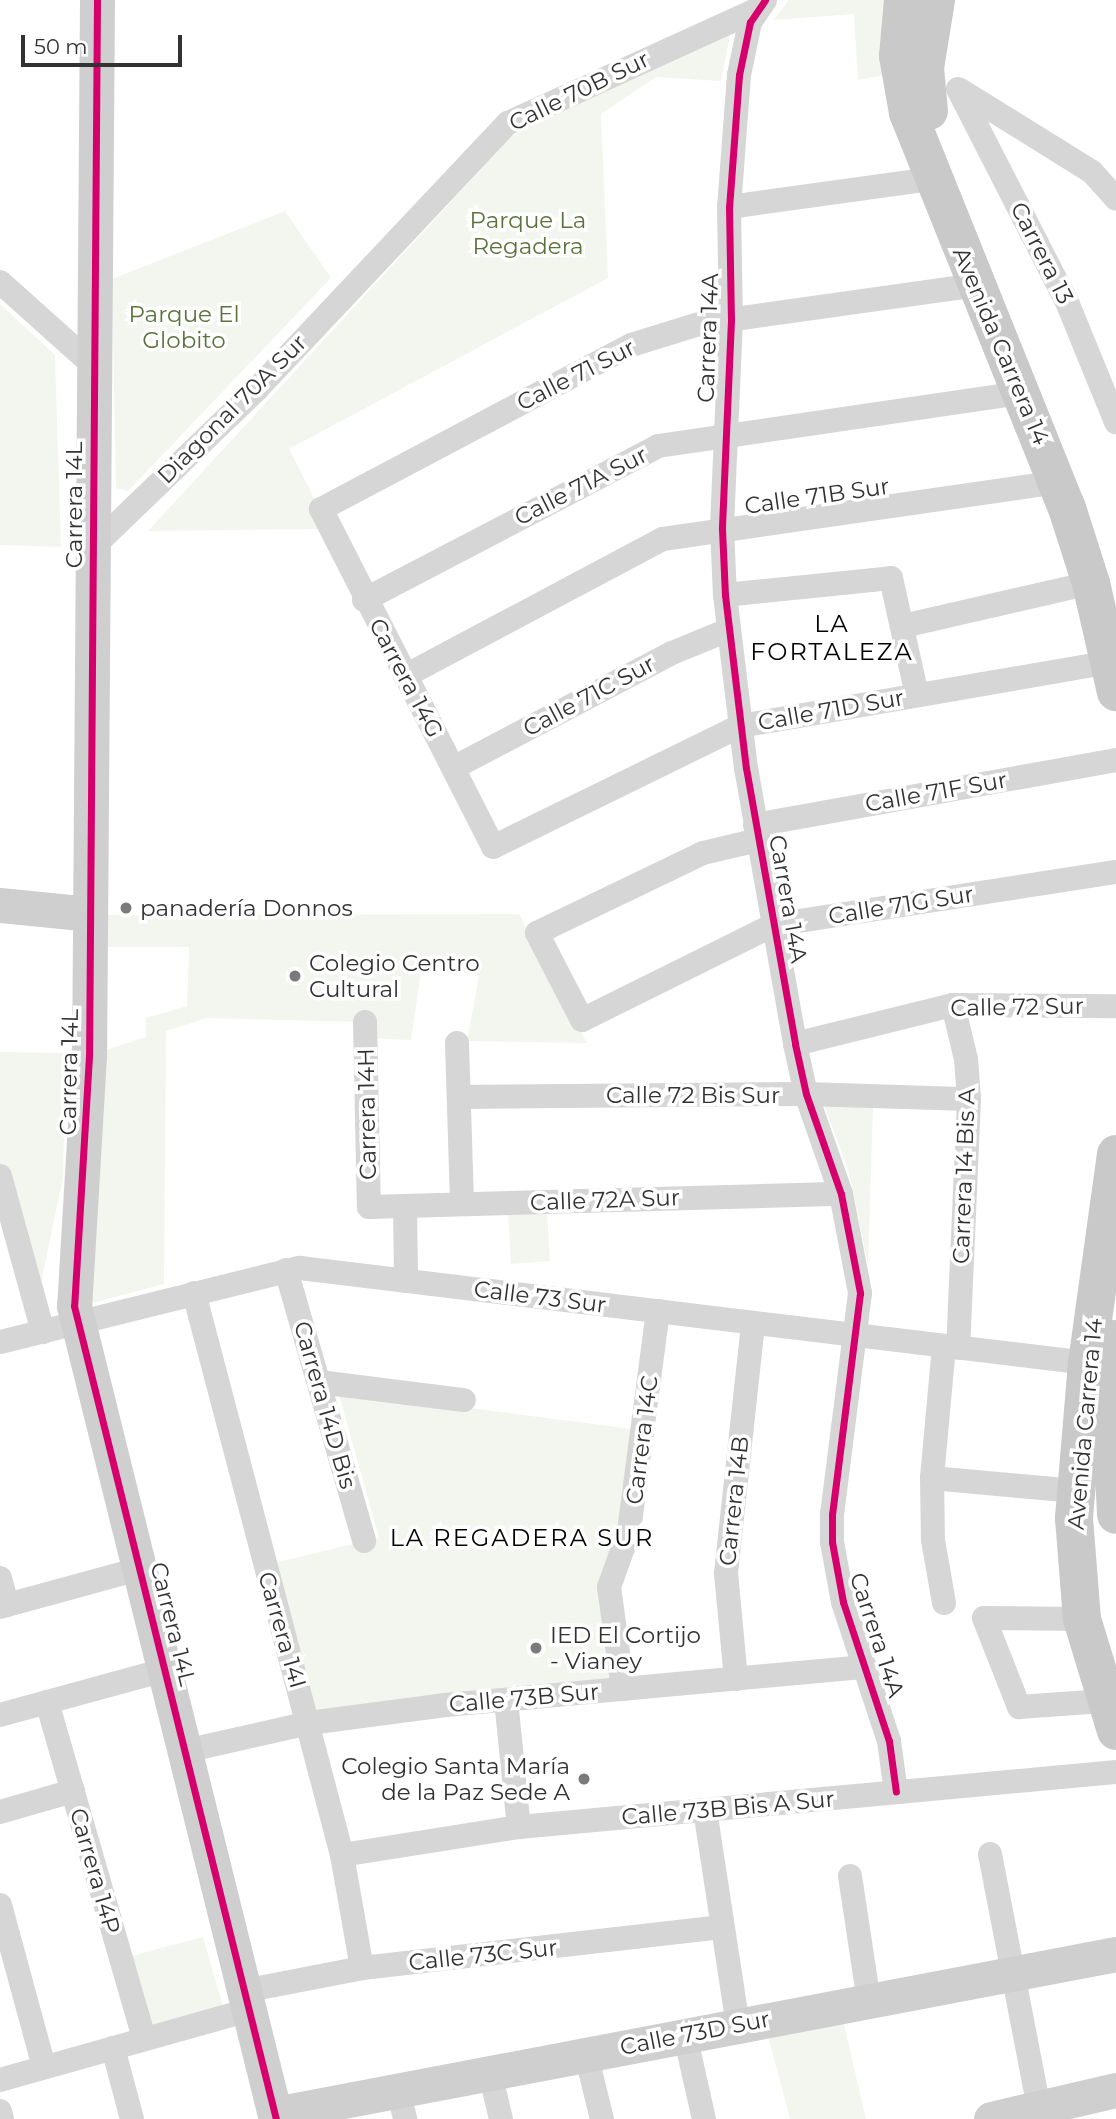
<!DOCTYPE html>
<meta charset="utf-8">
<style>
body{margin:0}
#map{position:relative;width:1116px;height:2119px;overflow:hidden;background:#fff;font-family:Montserrat,sans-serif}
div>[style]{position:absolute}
.green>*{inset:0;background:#f3f6ee}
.street>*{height:24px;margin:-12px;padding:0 12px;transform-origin:12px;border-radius:12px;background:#d6d6d6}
.secondary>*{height:35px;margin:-17.5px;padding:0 17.5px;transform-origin:17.5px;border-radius:17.5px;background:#cfcfcf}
.primary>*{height:38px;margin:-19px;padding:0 19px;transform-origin:19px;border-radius:19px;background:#c9c9c9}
.cycleway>*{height:7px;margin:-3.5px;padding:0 3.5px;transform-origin:3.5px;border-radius:3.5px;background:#d6006c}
.dots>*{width:19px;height:19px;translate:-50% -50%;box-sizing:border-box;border:4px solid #fff;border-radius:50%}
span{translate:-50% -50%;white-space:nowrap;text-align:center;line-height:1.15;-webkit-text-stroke:7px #fff;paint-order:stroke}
.street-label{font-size:23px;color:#323232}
.park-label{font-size:23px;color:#5a733a}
.poi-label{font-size:23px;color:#323232}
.left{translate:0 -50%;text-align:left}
.right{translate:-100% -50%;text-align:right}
.neighbourhood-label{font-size:24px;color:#000;letter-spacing:2px}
.scale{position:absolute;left:21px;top:35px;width:161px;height:32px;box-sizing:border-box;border:4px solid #323232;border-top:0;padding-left:9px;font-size:21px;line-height:24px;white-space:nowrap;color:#323232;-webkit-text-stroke:5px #fff;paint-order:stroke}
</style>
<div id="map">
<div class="green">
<i style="clip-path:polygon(789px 0,886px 0,884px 75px,858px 80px,854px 14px,773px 20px)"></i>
<i style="clip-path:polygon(732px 25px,721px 81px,656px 77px,601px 114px,608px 278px,289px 449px,330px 529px,148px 531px,507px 141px,524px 127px)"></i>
<i style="clip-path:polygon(285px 211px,331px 278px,128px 491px,116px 488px,112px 279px)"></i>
<i style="clip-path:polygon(0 304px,55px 355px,61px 547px,0 545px)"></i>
<i style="clip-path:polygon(519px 914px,587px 1043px,467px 1041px,479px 976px,422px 964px,411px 1040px,365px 1038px,364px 1022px,207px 1018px,166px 1031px,164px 1284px,85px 1305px,103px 1051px,146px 1037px,146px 1018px,187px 1006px,189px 947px,106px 947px,107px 915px)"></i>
<i style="clip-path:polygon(0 1052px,66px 1053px,63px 1178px,36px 1306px,0 1176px)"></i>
<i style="clip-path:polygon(824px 1105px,873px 1108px,868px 1264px,849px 1172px)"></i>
<i style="clip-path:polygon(547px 1211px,550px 1261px,511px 1264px,508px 1213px)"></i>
<i style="clip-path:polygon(338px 1391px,632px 1429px,613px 1678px,310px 1713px,273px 1563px,379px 1538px)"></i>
<i style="clip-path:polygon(203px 1937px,225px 2014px,149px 2033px,128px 1957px)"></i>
<i style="clip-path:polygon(843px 2020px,866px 2119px,790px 2119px,768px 2036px)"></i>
</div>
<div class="street">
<i style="left:765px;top:0;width:27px;rotate:124deg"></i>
<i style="left:750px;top:22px;width:54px;rotate:101.7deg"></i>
<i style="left:739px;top:75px;width:132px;rotate:94.3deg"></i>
<i style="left:729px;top:207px;width:113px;rotate:89deg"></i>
<i style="left:731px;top:320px;width:209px;rotate:92.5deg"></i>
<i style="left:722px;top:529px;width:66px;rotate:87.4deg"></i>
<i style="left:725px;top:595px;width:174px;rotate:83.1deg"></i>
<i style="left:746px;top:768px;width:280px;rotate:79.9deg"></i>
<i style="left:795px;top:1044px;width:51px;rotate:77.6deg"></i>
<i style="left:806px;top:1094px;width:106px;rotate:70.7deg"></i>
<i style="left:841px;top:1194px;width:101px;rotate:79.1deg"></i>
<i style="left:860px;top:1293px;width:223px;rotate:97.2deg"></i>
<i style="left:832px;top:1514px;width:28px;rotate:90deg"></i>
<i style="left:832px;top:1542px;width:61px;rotate:79.6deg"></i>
<i style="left:843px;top:1602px;width:146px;rotate:71.7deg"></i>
<i style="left:889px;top:1741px;width:51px;rotate:82.2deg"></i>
<i style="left:958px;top:89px;width:239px;rotate:62.9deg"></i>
<i style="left:1067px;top:302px;width:130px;rotate:67.8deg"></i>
<i style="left:960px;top:90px;width:155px;rotate:31.8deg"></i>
<i style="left:1092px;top:172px;width:36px;rotate:48deg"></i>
<i style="left:729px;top:207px;width:205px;rotate:-7.9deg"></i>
<i style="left:0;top:282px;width:126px;rotate:41.8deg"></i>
<i style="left:977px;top:285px;width:281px;rotate:172deg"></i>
<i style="left:699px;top:324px;width:71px;rotate:162.8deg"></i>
<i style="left:631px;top:345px;width:351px;rotate:152.1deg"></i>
<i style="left:321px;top:509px;width:379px;rotate:63deg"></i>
<i style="left:493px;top:847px;width:275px;rotate:-26.1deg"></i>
<i style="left:740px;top:726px;width:376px;rotate:-9.8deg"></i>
<i style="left:93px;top:547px;width:228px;rotate:-43.9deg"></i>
<i style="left:257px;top:389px;width:366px;rotate:-46.7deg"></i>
<i style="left:508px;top:123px;width:273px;rotate:-24.5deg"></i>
<i style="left:725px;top:595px;width:167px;rotate:-5.8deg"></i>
<i style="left:891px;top:578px;width:120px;rotate:77.5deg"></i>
<i style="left:364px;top:600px;width:332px;rotate:-27.6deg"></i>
<i style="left:658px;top:446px;width:369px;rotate:-8.3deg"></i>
<i style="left:903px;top:626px;width:193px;rotate:-12.9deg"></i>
<i style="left:405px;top:676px;width:292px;rotate:-28deg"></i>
<i style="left:663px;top:539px;width:398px;rotate:-8.2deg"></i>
<i style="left:453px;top:768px;width:247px;rotate:-27.7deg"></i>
<i style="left:672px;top:653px;width:61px;rotate:-22.3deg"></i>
<i style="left:755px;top:825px;width:367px;rotate:-10.2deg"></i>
<i style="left:758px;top:840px;width:57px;rotate:166.7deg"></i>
<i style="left:703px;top:853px;width:184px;rotate:154.3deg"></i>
<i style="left:537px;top:933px;width:98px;rotate:62.7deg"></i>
<i style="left:582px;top:1020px;width:213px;rotate:-26.4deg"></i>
<i style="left:773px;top:925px;width:347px;rotate:-8.8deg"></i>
<i style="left:953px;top:1005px;width:56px;rotate:76.5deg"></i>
<i style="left:966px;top:1059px;width:40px;rotate:85.7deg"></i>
<i style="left:969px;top:1099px;width:249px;rotate:92.5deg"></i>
<i style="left:365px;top:1022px;width:185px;rotate:88.8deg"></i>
<i style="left:369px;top:1207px;width:472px;rotate:-1.6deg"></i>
<i style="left:457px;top:1043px;width:161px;rotate:88.2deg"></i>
<i style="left:795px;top:1044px;width:163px;rotate:-13.9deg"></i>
<i style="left:953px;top:1005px;width:163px;rotate:0.4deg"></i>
<i style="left:459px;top:1097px;width:347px;rotate:-0.5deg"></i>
<i style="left:806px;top:1094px;width:163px;rotate:1.8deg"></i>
<i style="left:0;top:1176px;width:162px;rotate:74.6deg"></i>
<i style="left:405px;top:1206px;width:75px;rotate:89.2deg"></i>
<i style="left:286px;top:1270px;width:282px;rotate:73.9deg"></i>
<i style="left:194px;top:1293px;width:581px;rotate:75.25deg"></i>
<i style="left:342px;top:1855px;width:115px;rotate:80deg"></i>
<i style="left:0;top:1342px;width:309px;rotate:-13.9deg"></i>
<i style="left:300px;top:1268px;width:793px;rotate:6.88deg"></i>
<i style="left:944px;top:1346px;width:133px;rotate:95.2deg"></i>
<i style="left:932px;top:1478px;width:62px;rotate:89.1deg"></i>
<i style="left:933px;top:1540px;width:64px;rotate:80.1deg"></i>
<i style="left:319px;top:1382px;width:146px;rotate:7.1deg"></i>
<i style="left:932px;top:1478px;width:144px;rotate:5.2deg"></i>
<i style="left:0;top:1578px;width:28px;rotate:75deg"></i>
<i style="left:0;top:1607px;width:144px;rotate:-15.3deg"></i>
<i style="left:1082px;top:1619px;width:98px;rotate:-179.4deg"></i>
<i style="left:984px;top:1618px;width:96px;rotate:68.5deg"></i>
<i style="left:1019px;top:1707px;width:85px;rotate:-4deg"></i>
<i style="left:736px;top:1679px;width:106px;rotate:-95.4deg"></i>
<i style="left:726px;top:1573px;width:251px;rotate:-83.8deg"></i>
<i style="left:623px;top:1689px;width:103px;rotate:-97.8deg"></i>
<i style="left:609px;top:1587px;width:59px;rotate:-70.3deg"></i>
<i style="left:629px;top:1531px;width:222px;rotate:-82.5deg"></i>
<i style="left:506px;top:1700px;width:128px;rotate:84.2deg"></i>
<i style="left:47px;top:1702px;width:351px;rotate:73.9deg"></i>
<i style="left:0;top:1715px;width:171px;rotate:-15.3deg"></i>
<i style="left:185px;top:1751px;width:127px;rotate:-12.7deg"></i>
<i style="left:309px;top:1723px;width:138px;rotate:-7.5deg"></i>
<i style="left:446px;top:1705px;width:421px;rotate:-5.2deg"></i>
<i style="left:705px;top:1810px;width:218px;rotate:81.3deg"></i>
<i style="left:0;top:1812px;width:76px;rotate:-16deg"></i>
<i style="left:990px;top:1854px;width:270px;rotate:79.1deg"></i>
<i style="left:342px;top:1855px;width:179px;rotate:-9deg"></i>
<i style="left:519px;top:1827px;width:600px;rotate:-5.26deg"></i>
<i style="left:850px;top:1876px;width:126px;rotate:81.4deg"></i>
<i style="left:0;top:1905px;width:168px;rotate:74.8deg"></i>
<i style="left:244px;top:1991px;width:120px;rotate:-11deg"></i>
<i style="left:362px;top:1968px;width:362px;rotate:-6.5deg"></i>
<i style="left:685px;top:2035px;width:86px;rotate:77.3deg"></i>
<i style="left:113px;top:2048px;width:73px;rotate:75deg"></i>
<i style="left:586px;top:2054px;width:67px;rotate:76.2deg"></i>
<i style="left:490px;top:2073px;width:47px;rotate:76.6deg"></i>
<i style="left:0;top:2080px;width:259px;rotate:-15.7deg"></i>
<i style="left:398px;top:2090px;width:30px;rotate:76deg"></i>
<i style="left:0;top:2111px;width:8px;rotate:76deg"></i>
</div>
<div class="secondary">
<i style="left:97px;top:0;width:1056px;rotate:90.43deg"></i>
<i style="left:89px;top:1056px;width:250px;rotate:93.4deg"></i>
<i style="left:74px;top:1306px;width:838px;rotate:76.05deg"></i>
<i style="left:0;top:905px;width:90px;rotate:5.7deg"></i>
<i style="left:275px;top:2114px;width:856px;rotate:-10.77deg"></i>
<i style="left:991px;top:2119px;width:128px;rotate:-13.1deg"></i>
</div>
<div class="primary">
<i style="left:903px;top:0;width:56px;rotate:95.1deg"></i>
<i style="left:898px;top:56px;width:58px;rotate:80deg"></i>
<i style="left:908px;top:113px;width:426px;rotate:68.1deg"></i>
<i style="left:1067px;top:508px;width:79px;rotate:72.3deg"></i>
<i style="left:1091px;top:583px;width:112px;rotate:77.1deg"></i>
<i style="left:929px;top:111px;width:43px;rotate:-95.3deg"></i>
<i style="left:925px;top:68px;width:69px;rotate:-80.8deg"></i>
<i style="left:1116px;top:1154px;width:211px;rotate:97.9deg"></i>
<i style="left:1087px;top:1363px;width:156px;rotate:94.8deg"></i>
<i style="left:1074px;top:1518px;width:101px;rotate:85.5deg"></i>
<i style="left:1082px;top:1619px;width:117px;rotate:73.1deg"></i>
<i style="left:1115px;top:1339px;width:79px;rotate:92.9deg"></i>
<i style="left:1111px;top:1418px;width:97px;rotate:87deg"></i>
</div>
<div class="cycleway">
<i style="left:97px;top:0;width:1056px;rotate:90.43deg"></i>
<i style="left:89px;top:1056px;width:250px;rotate:93.4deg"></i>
<i style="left:74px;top:1306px;width:838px;rotate:76.05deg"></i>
<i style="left:765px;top:0;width:27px;rotate:124deg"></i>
<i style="left:750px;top:22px;width:54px;rotate:101.7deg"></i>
<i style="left:739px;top:75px;width:132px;rotate:94.3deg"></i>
<i style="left:729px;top:207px;width:113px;rotate:89deg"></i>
<i style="left:731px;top:320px;width:209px;rotate:92.5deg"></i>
<i style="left:722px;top:529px;width:66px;rotate:87.4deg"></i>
<i style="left:725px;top:595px;width:174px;rotate:83.1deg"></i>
<i style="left:746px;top:768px;width:280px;rotate:79.9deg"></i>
<i style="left:795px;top:1044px;width:51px;rotate:77.6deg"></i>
<i style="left:806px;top:1094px;width:106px;rotate:70.7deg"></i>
<i style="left:841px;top:1194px;width:101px;rotate:79.1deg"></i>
<i style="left:860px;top:1293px;width:223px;rotate:97.2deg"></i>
<i style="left:832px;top:1514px;width:28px;rotate:90deg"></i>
<i style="left:832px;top:1542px;width:61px;rotate:79.6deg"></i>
<i style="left:843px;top:1602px;width:146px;rotate:71.7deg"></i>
<i style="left:889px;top:1741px;width:51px;rotate:82.2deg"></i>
</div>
<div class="dots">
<i style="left:126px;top:908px;background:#7a7a7a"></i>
<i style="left:295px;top:976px;background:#7a7a7a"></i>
<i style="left:536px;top:1648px;background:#7a7a7a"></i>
<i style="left:584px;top:1779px;background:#7a7a7a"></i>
</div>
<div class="street-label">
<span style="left:579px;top:91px;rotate:-26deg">Calle 70B Sur</span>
<span style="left:1042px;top:253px;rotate:63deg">Carrera 13</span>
<span style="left:708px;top:338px;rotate:-88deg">Carrera 14A</span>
<span style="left:1001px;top:346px;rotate:67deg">Avenida Carrera 14</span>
<span style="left:576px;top:375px;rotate:-27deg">Calle 71 Sur</span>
<span style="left:232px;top:409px;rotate:-45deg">Diagonal 70A Sur</span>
<span style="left:581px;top:486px;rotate:-27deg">Calle 71A Sur</span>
<span style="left:817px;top:496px;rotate:-8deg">Calle 71B Sur</span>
<span style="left:74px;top:505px;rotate:-90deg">Carrera 14L</span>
<span style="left:406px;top:678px;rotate:62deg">Carrera 14G</span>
<span style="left:589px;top:696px;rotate:-28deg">Calle 71C Sur</span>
<span style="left:831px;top:710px;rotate:-10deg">Calle 71D Sur</span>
<span style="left:936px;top:792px;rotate:-10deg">Calle 71F Sur</span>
<span style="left:788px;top:899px;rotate:80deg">Carrera 14A</span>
<span style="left:901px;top:905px;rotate:-9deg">Calle 71G Sur</span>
<span style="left:1017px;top:1007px;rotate:-1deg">Calle 72 Sur</span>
<span style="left:69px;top:1072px;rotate:-89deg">Carrera 14L</span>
<span style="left:693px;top:1095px">Calle 72 Bis Sur</span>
<span style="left:367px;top:1114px;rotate:-91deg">Carrera 14H</span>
<span style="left:964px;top:1176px;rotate:-88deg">Carrera 14 Bis A</span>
<span style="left:605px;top:1200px;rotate:-2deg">Calle 72A Sur</span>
<span style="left:540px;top:1297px;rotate:7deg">Calle 73 Sur</span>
<span style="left:325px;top:1405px;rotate:74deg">Carrera 14D Bis</span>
<span style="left:1085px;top:1424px;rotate:-85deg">Avenida Carrera 14</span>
<span style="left:642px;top:1440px;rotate:-83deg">Carrera 14C</span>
<span style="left:734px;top:1501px;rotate:-84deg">Carrera 14B</span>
<span style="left:173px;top:1624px;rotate:76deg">Carrera 14L</span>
<span style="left:282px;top:1630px;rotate:74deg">Carrera 14I</span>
<span style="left:877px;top:1635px;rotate:72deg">Carrera 14A</span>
<span style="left:524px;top:1698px;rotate:-5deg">Calle 73B Sur</span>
<span style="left:728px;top:1808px;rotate:-5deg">Calle 73B Bis A Sur</span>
<span style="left:95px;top:1871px;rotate:74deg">Carrera 14P</span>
<span style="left:483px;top:1955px;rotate:-6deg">Calle 73C Sur</span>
<span style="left:695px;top:2033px;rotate:-11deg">Calle 73D Sur</span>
</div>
<div class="park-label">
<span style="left:528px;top:233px">Parque La<br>Regadera</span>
<span style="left:184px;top:327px">Parque El<br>Globito</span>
</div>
<div class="poi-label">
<span class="left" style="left:140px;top:908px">panadería Donnos</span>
<span class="left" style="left:309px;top:976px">Colegio Centro<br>Cultural</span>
<span class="left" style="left:550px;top:1648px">IED El Cortijo<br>- Vianey</span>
<span class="right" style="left:570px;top:1779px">Colegio Santa María<br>de la Paz Sede A</span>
</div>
<div class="neighbourhood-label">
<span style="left:832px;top:638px">LA<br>FORTALEZA</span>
<span style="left:522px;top:1538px">LA REGADERA SUR</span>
</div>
<div class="scale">50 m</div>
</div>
